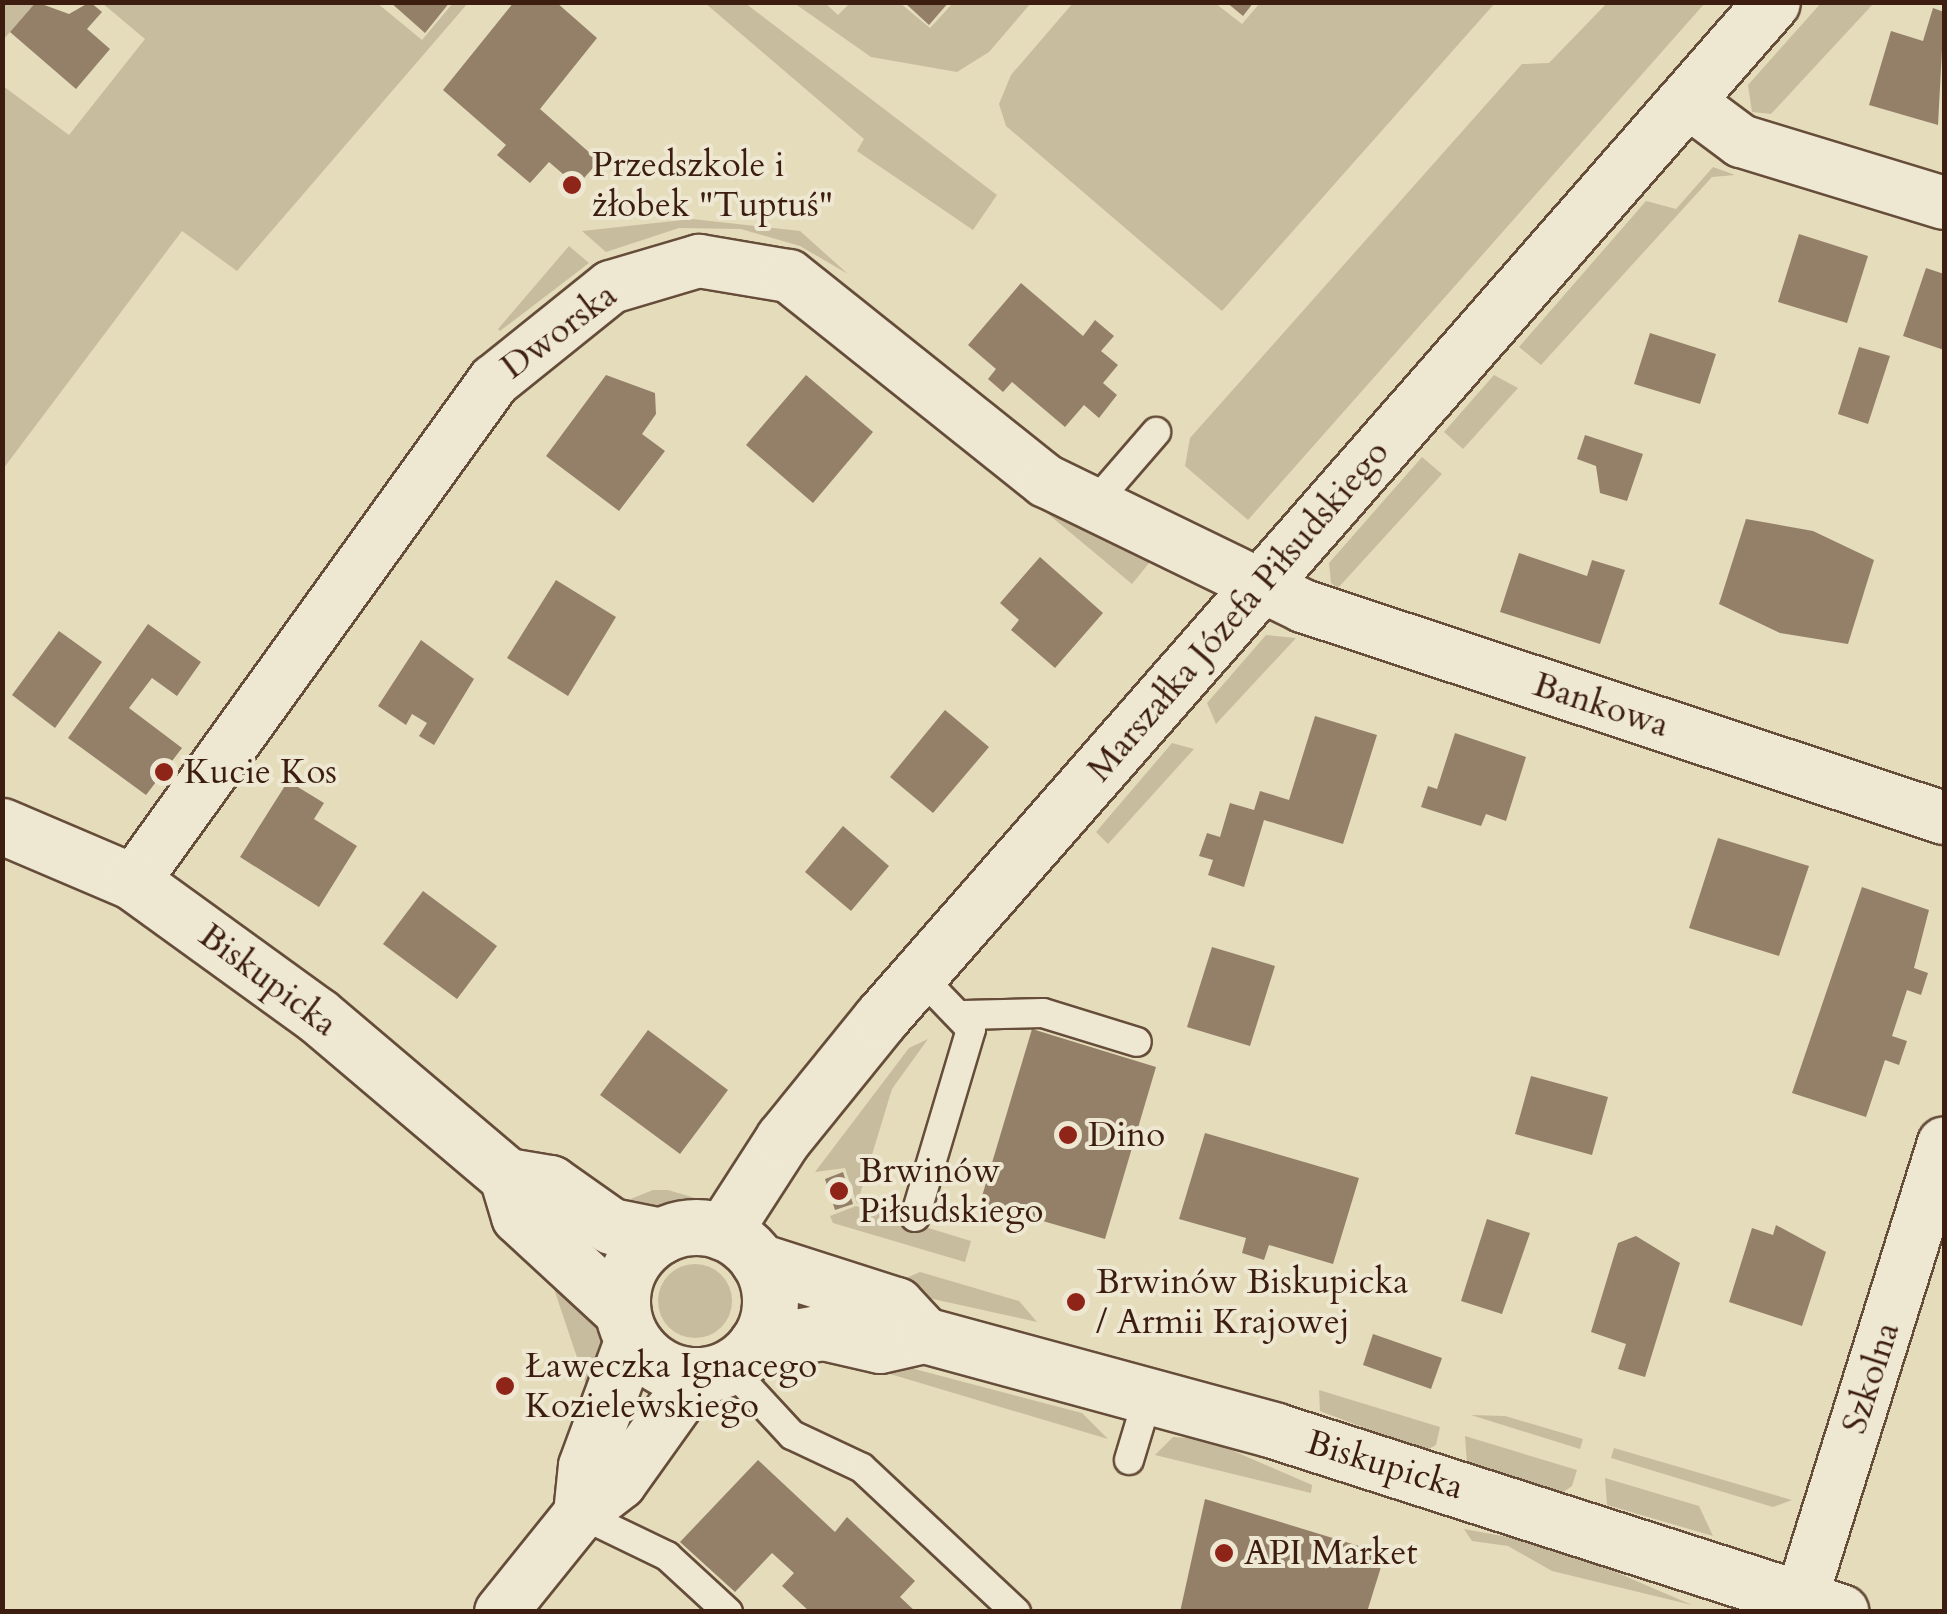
<!DOCTYPE html>
<meta charset="utf-8">
<style>
body{margin:0}
#map{position:relative;width:1947px;height:1614px;overflow:hidden;background:#e5dcbb;font-family:Cardo,serif}
div>[style]{position:absolute}
.green>*{inset:0;background:#c8bc9e}
.round{border-radius:50%}
.building>*{inset:0;background:#948068}
.roads{filter:drop-shadow(2px 0 #664d3a) drop-shadow(-2px 0 #664d3a) drop-shadow(0 2px #664d3a) drop-shadow(0 -2px #664d3a)}
.service>*{height:28px;margin:-14px;padding:0 14px;transform-origin:14px;border-radius:14px;background:#eee8d3}
.minor>*{height:52px;margin:-26px;padding:0 26px;transform-origin:26px;border-radius:26px;background:#eee8d3}
.tertiary>*{height:55px;margin:-27.5px;padding:0 27.5px;transform-origin:27.5px;border-radius:27.5px;background:#eee8d3}
.secondary>*{height:55px;margin:-27.5px;padding:0 27.5px;transform-origin:27.5px;border-radius:27.5px;background:#eee8d3}
.secondary>.ring{margin:-27.5px;padding:0;box-sizing:content-box;background:none;border:55px solid #eee8d3;border-radius:50%}
.dots>*{width:28px;height:28px;translate:-50% -50%;box-sizing:border-box;border:5px solid #eee8d3;border-radius:50%}
span{translate:-50% -50%;white-space:nowrap;text-align:center;line-height:1.15;-webkit-text-stroke:8px #eee8d3;paint-order:stroke}
.poi-label{font-size:35px;color:#3c1d0f}
.left{translate:0 -50%;text-align:left}
.street-label{font-size:35px;color:#3c1d0f}
.frame{position:absolute;inset:0;border:5px solid #3c1d0f;pointer-events:none}
</style>
<div id="map">
<div class="green">
<i style="clip-path:polygon(3px 2px,35px 3px,3px 40px,2px 3px)"></i>
<i style="clip-path:polygon(102px 3px,377px 3px,422px 40px,453px 3px,468px 3px,237px 271px,182px 231px,3px 469px,3px 86px,69px 135px,145px 39px)"></i>
<i style="clip-path:polygon(705px 3px,745px 3px,997px 195px,973px 230px,857px 151px,864px 139px)"></i>
<i style="clip-path:polygon(794px 3px,825px 3px,838px 15px,850px 3px,900px 3px,930px 28px,953px 3px,1031px 3px,989px 52px,957px 72px,871px 57px)"></i>
<i style="clip-path:polygon(1073px 3px,1215px 3px,1242px 24px,1260px 3px,1495px 3px,1222px 311px,1006px 126px,999px 104px,1011px 75px)"></i>
<i style="clip-path:polygon(1607px 3px,1705px 3px,1248px 520px,1185px 466px,1190px 438px,1522px 64px,1549px 63px)"></i>
<i style="clip-path:polygon(1821px 3px,1874px 3px,1771px 114px,1752px 112px,1748px 85px)"></i>
<i style="clip-path:polygon(1713px 167px,1735px 175px,1712px 177px,1541px 365px,1519px 347px,1646px 201px,1676px 209px)"></i>
<i style="clip-path:polygon(692px 219px,800px 231px,848px 274px,800px 246px,741px 229px,679px 228px,606px 252px,582px 231px)"></i>
<i style="clip-path:polygon(569px 246px,589px 263px,500px 331px,498px 329px)"></i>
<i style="clip-path:polygon(1494px 375px,1518px 388px,1463px 449px,1444px 432px)"></i>
<i style="clip-path:polygon(926px 412px,1158px 552px,1132px 584px)"></i>
<i style="clip-path:polygon(1422px 457px,1442px 474px,1338px 588px,1331px 583px,1329px 563px)"></i>
<i style="clip-path:polygon(1266px 635px,1296px 638px,1216px 724px,1207px 703px)"></i>
<i style="clip-path:polygon(1172px 743px,1194px 749px,1108px 844px,1096px 832px)"></i>
<i style="clip-path:polygon(928px 1039px,892px 1089px,857px 1204px,845px 1168px,815px 1172px,909px 1048px)"></i>
<i style="clip-path:polygon(653px 1190px,668px 1190px,695px 1198px,650px 1213px,623px 1202px)"></i>
<i style="clip-path:polygon(856px 1206px,971px 1241px,965px 1262px,833px 1223px,830px 1216px)"></i>
<i class="round" style="left:658px;top:1264px;width:74px;height:74px"></i>
<i style="clip-path:polygon(920px 1272px,1019px 1301px,1037px 1322px,883px 1288px)"></i>
<i style="clip-path:polygon(552px 1283px,602px 1320px,606px 1334px,588px 1390px)"></i>
<i style="clip-path:polygon(865px 1356px,1082px 1413px,1108px 1439px,870px 1368px)"></i>
<i style="clip-path:polygon(1319px 1390px,1440px 1427px,1436px 1445px,1425px 1451px,1320px 1411px)"></i>
<i style="clip-path:polygon(1471px 1415px,1505px 1416px,1583px 1439px,1580px 1449px)"></i>
<i style="clip-path:polygon(1465px 1436px,1577px 1470px,1572px 1486px,1562px 1493px,1467px 1464px)"></i>
<i style="clip-path:polygon(1173px 1437px,1206px 1439px,1312px 1485px,1311px 1493px,1155px 1455px)"></i>
<i style="clip-path:polygon(1614px 1448px,1792px 1500px,1773px 1507px,1611px 1458px)"></i>
<i style="clip-path:polygon(1605px 1478px,1699px 1506px,1713px 1536px,1607px 1505px)"></i>
<i style="clip-path:polygon(1464px 1529px,1553px 1545px,1692px 1605px,1552px 1571px,1508px 1546px,1472px 1541px)"></i>
</div>
<div class="building">
<i style="clip-path:polygon(36px 2px,69px 14px,90px 2px,102px 12px,87px 29px,110px 49px,76px 89px,10px 32px)"></i>
<i style="clip-path:polygon(390px 2px,450px 2px,425px 33px)"></i>
<i style="clip-path:polygon(514px 2px,556px 2px,597px 38px,540px 109px,599px 161px,577px 186px,549px 162px,530px 183px,497px 155px,506px 145px,443px 90px)"></i>
<i style="clip-path:polygon(904px 2px,949px 2px,929px 25px)"></i>
<i style="clip-path:polygon(1226px 2px,1254px 2px,1243px 16px)"></i>
<i style="clip-path:polygon(1933px 8px,1944px 12px,1938px 125px,1869px 105px,1891px 31px,1923px 41px)"></i>
<i style="clip-path:polygon(1799px 234px,1868px 256px,1847px 323px,1778px 302px)"></i>
<i style="clip-path:polygon(1926px 268px,1944px 274px,1944px 350px,1903px 336px)"></i>
<i style="clip-path:polygon(1021px 283px,1083px 336px,1095px 320px,1114px 336px,1101px 351px,1118px 365px,1103px 383px,1117px 395px,1099px 418px,1084px 405px,1065px 427px,1012px 382px,1003px 392px,988px 379px,996px 369px,968px 345px)"></i>
<i style="clip-path:polygon(1650px 333px,1716px 354px,1700px 404px,1634px 384px)"></i>
<i style="clip-path:polygon(1859px 347px,1890px 356px,1868px 424px,1838px 414px)"></i>
<i style="clip-path:polygon(606px 375px,655px 393px,656px 414px,642px 434px,665px 451px,619px 511px,546px 456px)"></i>
<i style="clip-path:polygon(806px 375px,873px 432px,813px 503px,746px 445px)"></i>
<i style="clip-path:polygon(1585px 435px,1643px 454px,1627px 501px,1600px 493px,1596px 466px,1577px 459px)"></i>
<i style="clip-path:polygon(1746px 519px,1813px 531px,1874px 560px,1848px 644px,1780px 633px,1719px 604px)"></i>
<i style="clip-path:polygon(1519px 553px,1587px 576px,1592px 560px,1625px 570px,1600px 644px,1500px 612px)"></i>
<i style="clip-path:polygon(1040px 557px,1103px 613px,1055px 668px,1011px 630px,1019px 620px,1000px 603px)"></i>
<i style="clip-path:polygon(556px 580px,616px 617px,568px 696px,507px 658px)"></i>
<i style="clip-path:polygon(148px 624px,201px 662px,177px 696px,152px 678px,129px 708px,182px 748px,146px 795px,68px 738px)"></i>
<i style="clip-path:polygon(59px 631px,102px 662px,55px 728px,12px 695px)"></i>
<i style="clip-path:polygon(421px 640px,474px 679px,434px 745px,419px 736px,427px 723px,412px 714px,406px 725px,378px 706px)"></i>
<i style="clip-path:polygon(945px 710px,989px 747px,933px 813px,890px 777px)"></i>
<i style="clip-path:polygon(1315px 716px,1377px 735px,1343px 844px,1264px 820px,1244px 887px,1208px 875px,1213px 860px,1199px 856px,1207px 833px,1220px 837px,1230px 803px,1254px 810px,1260px 791px,1289px 800px)"></i>
<i style="clip-path:polygon(1455px 733px,1526px 757px,1506px 821px,1486px 814px,1481px 826px,1421px 807px,1428px 786px,1437px 789px)"></i>
<i style="clip-path:polygon(288px 781px,324px 803px,314px 819px,357px 846px,319px 907px,240px 857px)"></i>
<i style="clip-path:polygon(843px 826px,889px 866px,851px 911px,805px 872px)"></i>
<i style="clip-path:polygon(1718px 838px,1809px 866px,1779px 956px,1689px 928px)"></i>
<i style="clip-path:polygon(1862px 887px,1929px 910px,1914px 968px,1928px 973px,1921px 995px,1907px 990px,1892px 1036px,1907px 1041px,1899px 1065px,1885px 1060px,1866px 1117px,1792px 1093px)"></i>
<i style="clip-path:polygon(423px 891px,497px 946px,457px 999px,383px 944px)"></i>
<i style="clip-path:polygon(1212px 947px,1275px 966px,1250px 1046px,1187px 1027px)"></i>
<i style="clip-path:polygon(1032px 1029px,1156px 1067px,1105px 1239px,980px 1203px)"></i>
<i style="clip-path:polygon(648px 1030px,728px 1090px,680px 1154px,600px 1095px)"></i>
<i style="clip-path:polygon(1531px 1076px,1608px 1097px,1592px 1155px,1515px 1134px)"></i>
<i style="clip-path:polygon(1205px 1133px,1359px 1178px,1333px 1264px,1269px 1245px,1264px 1260px,1242px 1253px,1246px 1238px,1179px 1219px)"></i>
<i style="clip-path:polygon(843px 1172px,853px 1204px,835px 1210px,825px 1179px)"></i>
<i style="clip-path:polygon(1487px 1219px,1530px 1233px,1502px 1314px,1461px 1301px)"></i>
<i style="clip-path:polygon(1776px 1225px,1826px 1252px,1802px 1326px,1729px 1302px,1752px 1228px,1773px 1235px)"></i>
<i style="clip-path:polygon(1636px 1236px,1680px 1263px,1645px 1377px,1618px 1369px,1626px 1344px,1591px 1332px,1618px 1243px)"></i>
<i style="clip-path:polygon(1373px 1334px,1442px 1358px,1431px 1389px,1363px 1365px)"></i>
<i style="clip-path:polygon(758px 1460px,835px 1532px,847px 1517px,915px 1581px,900px 1597px,916px 1612px,810px 1612px,782px 1586px,794px 1573px,772px 1553px,735px 1592px,680px 1542px)"></i>
<i style="clip-path:polygon(1205px 1499px,1385px 1554px,1367px 1612px,1180px 1612px)"></i>
</div>
<div class="roads">
<div class="service">
<i style="left:1092px;top:506px;width:98px;rotate:-49.1deg"></i>
<i style="left:964px;top:1015px;width:79px;rotate:-1.5deg"></i>
<i style="left:1043px;top:1013px;width:98px;rotate:17.1deg"></i>
<i style="left:915px;top:1217px;width:196px;rotate:-73.4deg"></i>
<i style="left:971px;top:1029px;width:75px;rotate:-133.9deg"></i>
<i style="left:729px;top:1367px;width:93px;rotate:47.2deg"></i>
<i style="left:792px;top:1435px;width:77px;rotate:25.2deg"></i>
<i style="left:862px;top:1468px;width:211px;rotate:43.1deg"></i>
<i style="left:1129px;top:1460px;width:66px;rotate:-73.2deg"></i>
<i style="left:580px;top:1514px;width:97px;rotate:25.8deg"></i>
<i style="left:667px;top:1556px;width:83px;rotate:42.6deg"></i>
</div>
<div class="minor">
<i style="left:1686px;top:100px;width:69px;rotate:36.7deg"></i>
<i style="left:1741px;top:141px;width:212px;rotate:17deg"></i>
<i style="left:133px;top:882px;width:618px;rotate:-54.23deg"></i>
<i style="left:494px;top:381px;width:150px;rotate:-38.8deg"></i>
<i style="left:611px;top:287px;width:92px;rotate:-16.5deg"></i>
<i style="left:699px;top:261px;width:91px;rotate:9.5deg"></i>
<i style="left:789px;top:276px;width:329px;rotate:38.6deg"></i>
<i style="left:1046px;top:481px;width:286px;rotate:25.9deg"></i>
<i style="left:1303px;top:606px;width:675px;rotate:18.3deg"></i>
<i style="left:580px;top:1514px;width:48px;rotate:-84.1deg"></i>
<i style="left:585px;top:1466px;width:135px;rotate:-69.7deg"></i>
<i style="left:501px;top:1612px;width:126px;rotate:-51.1deg"></i>
<i style="left:580px;top:1514px;width:51px;rotate:-37.8deg"></i>
<i style="left:620px;top:1483px;width:133px;rotate:-54.5deg"></i>
<i style="left:1797px;top:1612px;width:491px;rotate:-72.6deg"></i>
</div>
<div class="tertiary">
<i style="left:723px;top:1232px;width:111px;rotate:-57.2deg"></i>
<i style="left:783px;top:1139px;width:156px;rotate:-51deg"></i>
<i style="left:881px;top:1018px;width:1351px;rotate:-48.75deg"></i>
</div>
<div class="secondary">
<i style="left:2px;top:826px;width:142px;rotate:23.1deg"></i>
<i style="left:133px;top:882px;width:227px;rotate:35.9deg"></i>
<i style="left:317px;top:1015px;width:249px;rotate:40.3deg"></i>
<i style="left:507px;top:1176px;width:42px;rotate:73.3deg"></i>
<i style="left:519px;top:1216px;width:140px;rotate:42.7deg"></i>
<i style="left:507px;top:1176px;width:44px;rotate:9.2deg"></i>
<i style="left:550px;top:1183px;width:75px;rotate:35.2deg"></i>
<i style="left:611px;top:1226px;width:51px;rotate:11.3deg"></i>
<i class="ring" style="left:622px;top:1227px;width:93px;height:93px"></i>
<i style="left:758px;top:1261px;width:145px;rotate:17.7deg"></i>
<i style="left:896px;top:1305px;width:41px;rotate:47deg"></i>
<i style="left:756px;top:1344px;width:68px;rotate:-10.2deg"></i>
<i style="left:823px;top:1332px;width:58px;rotate:12.8deg"></i>
<i style="left:880px;top:1345px;width:45px;rotate:-12.8deg"></i>
<i style="left:924px;top:1335px;width:362px;rotate:15.2deg"></i>
<i style="left:1273px;top:1430px;width:596px;rotate:17.77deg"></i>
</div>
</div>
<div class="dots">
<i style="left:572px;top:185px;background:#8f2418"></i>
<i style="left:164px;top:772px;background:#8f2418"></i>
<i style="left:1068px;top:1135px;background:#8f2418"></i>
<i style="left:839px;top:1191px;background:#8f2418"></i>
<i style="left:1076px;top:1302px;background:#8f2418"></i>
<i style="left:505px;top:1386px;background:#8f2418"></i>
<i style="left:1224px;top:1553px;background:#8f2418"></i>
</div>
<div class="poi-label">
<span class="left" style="left:592px;top:185px">Przedszkole i<br>żłobek "Tuptuś"</span>
<span class="left" style="left:184px;top:772px">Kucie Kos</span>
<span class="left" style="left:1088px;top:1135px">Dino</span>
<span class="left" style="left:859px;top:1191px">Brwinów<br>Piłsudskiego</span>
<span class="left" style="left:1096px;top:1302px">Brwinów Biskupicka<br>/ Armii Krajowej</span>
<span class="left" style="left:525px;top:1386px">Ławeczka Ignacego<br>Kozielewskiego</span>
<span class="left" style="left:1244px;top:1553px">API Market</span>
</div>
<div class="street-label">
<span style="left:559px;top:331px;rotate:-37deg">Dworska</span>
<span style="left:1238px;top:611px;rotate:-49deg">Marszałka Józefa Piłsudskiego</span>
<span style="left:1601px;top:705px;rotate:18deg">Bankowa</span>
<span style="left:268px;top:980px;rotate:37deg">Biskupicka</span>
<span style="left:1871px;top:1378px;rotate:-72deg">Szkolna</span>
<span style="left:1385px;top:1465px;rotate:17deg">Biskupicka</span>
</div>
<div class="frame"></div>
</div>
